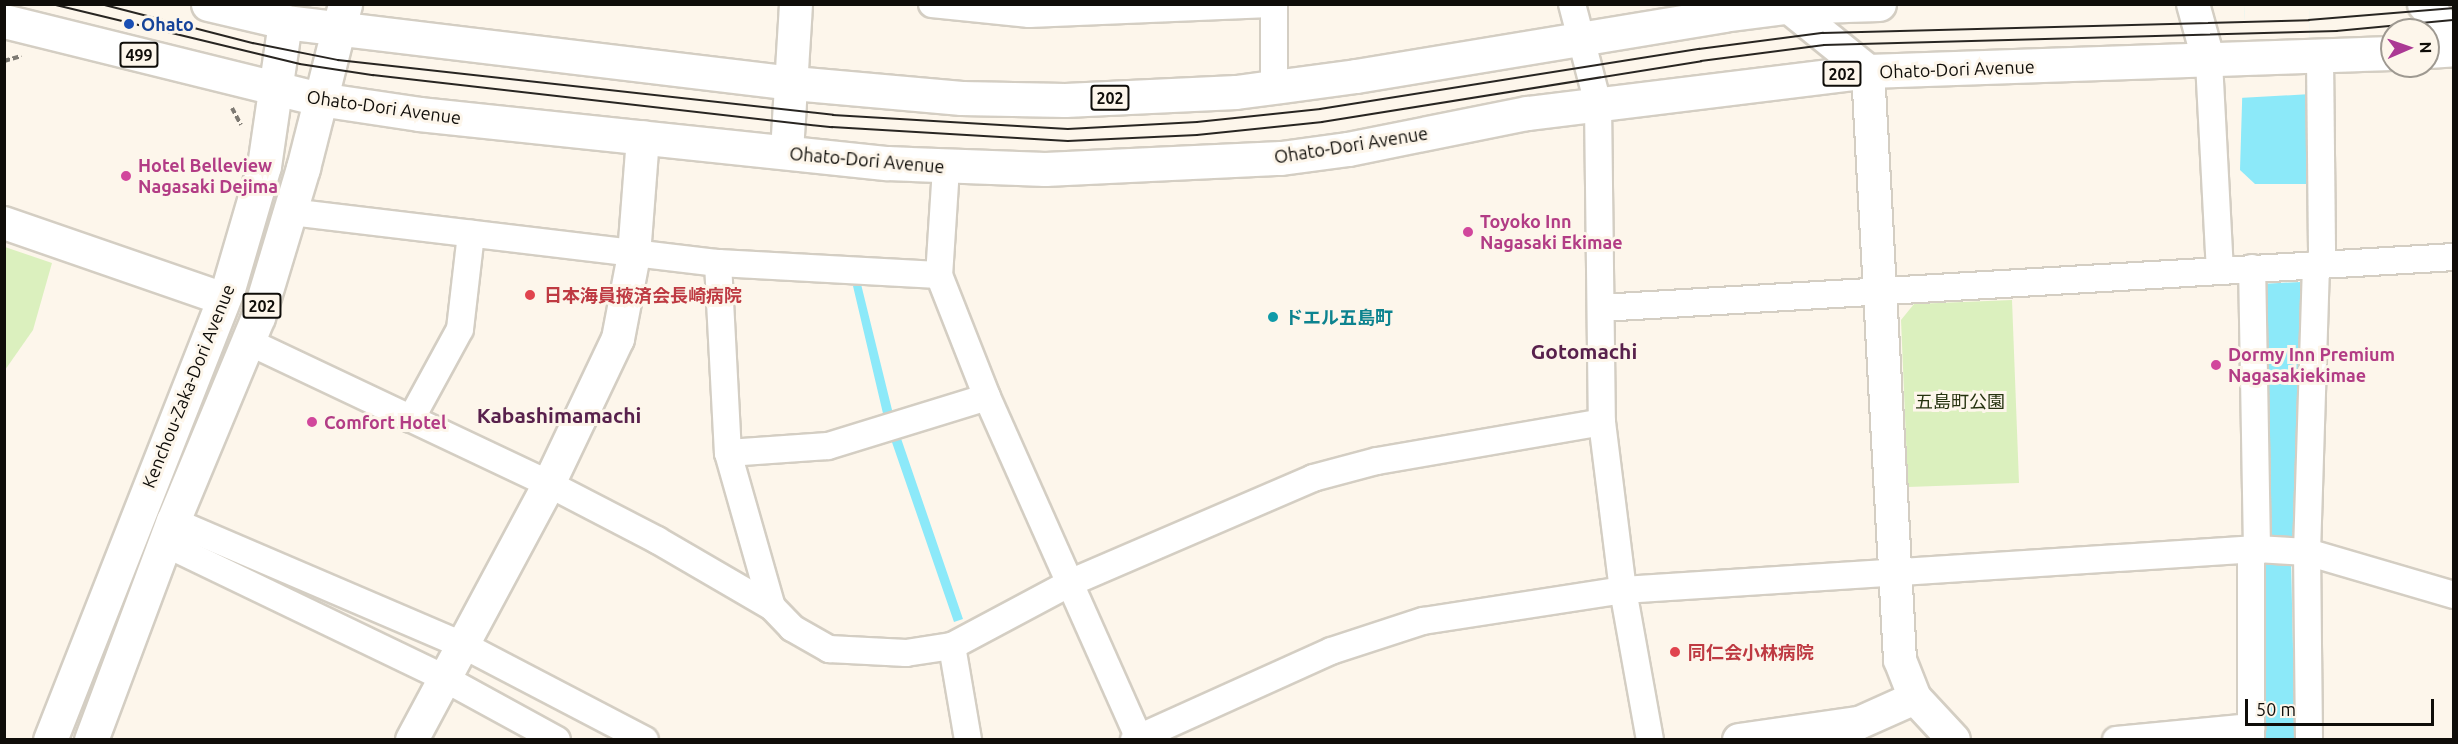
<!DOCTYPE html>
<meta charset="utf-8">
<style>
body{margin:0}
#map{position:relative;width:2458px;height:744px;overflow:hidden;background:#fdf6eb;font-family:Ubuntu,"Noto Sans JP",sans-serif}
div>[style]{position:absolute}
.green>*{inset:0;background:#dbf0be}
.water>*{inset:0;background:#8ce9f9}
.pier>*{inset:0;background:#fdf6eb}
.path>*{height:4px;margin-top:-2px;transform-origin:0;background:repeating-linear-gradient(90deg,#7e7a73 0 6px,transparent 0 9px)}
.roads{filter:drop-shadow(2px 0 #d4cec3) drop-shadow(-2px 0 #d4cec3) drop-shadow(0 2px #d4cec3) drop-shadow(0 -2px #d4cec3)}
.minor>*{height:26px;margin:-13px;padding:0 13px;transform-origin:13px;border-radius:13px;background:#fff}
.tertiary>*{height:32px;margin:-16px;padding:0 16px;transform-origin:16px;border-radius:16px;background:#fff}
.secondary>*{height:33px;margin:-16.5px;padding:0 16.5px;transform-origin:16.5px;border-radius:16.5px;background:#fff}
.trunk>*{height:33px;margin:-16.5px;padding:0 16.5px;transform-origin:16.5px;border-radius:16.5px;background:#fff}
.tram>*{height:1.5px;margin:-0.75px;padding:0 0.75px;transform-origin:0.75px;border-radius:0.75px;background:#282521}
.dots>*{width:16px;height:16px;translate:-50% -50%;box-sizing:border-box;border:3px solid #fdf6eb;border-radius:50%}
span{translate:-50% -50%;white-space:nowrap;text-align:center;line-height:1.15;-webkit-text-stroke:6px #fdf6eb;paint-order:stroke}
.shield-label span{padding:2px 4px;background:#fdf6eb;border:2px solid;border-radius:4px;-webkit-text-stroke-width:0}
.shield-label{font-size:16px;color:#0f0d09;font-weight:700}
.transit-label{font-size:18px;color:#164399;font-weight:700}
.left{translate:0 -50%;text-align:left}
.street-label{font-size:18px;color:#0f0d09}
.hotel-label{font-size:18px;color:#b23c85;font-weight:700}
.health-label{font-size:18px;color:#be3a42;font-weight:700}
.culture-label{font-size:18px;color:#0d838f;font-weight:700}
.park-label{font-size:18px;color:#25320f}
.quarter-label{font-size:21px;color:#58214c;font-weight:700}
.frame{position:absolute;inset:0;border:6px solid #0f0d09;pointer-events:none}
.north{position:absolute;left:2380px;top:18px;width:60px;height:60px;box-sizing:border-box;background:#fdf6eb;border:2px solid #9e9991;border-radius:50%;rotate:88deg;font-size:16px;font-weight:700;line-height:24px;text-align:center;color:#0f0d09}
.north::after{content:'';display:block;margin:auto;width:21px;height:27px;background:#ab3994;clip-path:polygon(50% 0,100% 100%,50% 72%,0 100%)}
.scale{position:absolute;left:2245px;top:699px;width:189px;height:27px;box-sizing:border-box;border:3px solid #0f0d09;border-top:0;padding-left:8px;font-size:18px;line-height:21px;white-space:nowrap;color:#0f0d09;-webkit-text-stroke:4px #fdf6eb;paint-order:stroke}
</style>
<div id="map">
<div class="green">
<i style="clip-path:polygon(5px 247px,52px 263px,33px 330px,5px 370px)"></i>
<i style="clip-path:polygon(2012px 300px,2019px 483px,1908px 487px,1901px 320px,1914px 304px)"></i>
</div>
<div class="water">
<i style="clip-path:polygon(2245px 5px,2309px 5px,2310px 184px,2255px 184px,2240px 170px)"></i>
<i style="clip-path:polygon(2300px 282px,2300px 468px,2291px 559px,2295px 739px,2264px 739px,2261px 284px)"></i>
<i style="clip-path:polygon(861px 284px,894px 418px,963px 619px,954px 622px,885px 422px,853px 286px)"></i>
</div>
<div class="pier">
<i style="clip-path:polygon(2245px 5px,2309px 5px,2311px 94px,2239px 98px)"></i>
</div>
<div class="path">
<i style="left:4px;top:61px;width:18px;rotate:-16deg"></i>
<i style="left:232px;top:108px;width:19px;rotate:62deg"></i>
</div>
<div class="roads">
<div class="minor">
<i style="left:932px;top:4px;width:98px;rotate:5.9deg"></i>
<i style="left:1029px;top:14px;width:235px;rotate:-2.4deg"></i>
<i style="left:1572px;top:4px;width:103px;rotate:75.4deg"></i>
<i style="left:1598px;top:104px;width:318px;rotate:89.3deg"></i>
<i style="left:1602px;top:422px;width:169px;rotate:82.9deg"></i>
<i style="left:1623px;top:590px;width:152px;rotate:79.8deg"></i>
<i style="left:2320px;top:58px;width:205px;rotate:89.4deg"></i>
<i style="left:2209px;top:62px;width:209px;rotate:87deg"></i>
<i style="left:1274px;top:88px;width:84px;rotate:-90deg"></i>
<i style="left:946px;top:168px;width:107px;rotate:93.7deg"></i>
<i style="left:939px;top:275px;width:131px;rotate:68.5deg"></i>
<i style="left:987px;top:397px;width:376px;rotate:66deg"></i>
<i style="left:290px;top:212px;width:431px;rotate:6.8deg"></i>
<i style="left:718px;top:263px;width:221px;rotate:3.1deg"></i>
<i style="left:718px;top:263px;width:190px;rotate:87deg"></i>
<i style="left:728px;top:453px;width:160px;rotate:74.1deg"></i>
<i style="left:772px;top:607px;width:29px;rotate:46deg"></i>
<i style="left:792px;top:628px;width:43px;rotate:29.6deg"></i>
<i style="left:829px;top:649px;width:77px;rotate:3deg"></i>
<i style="left:906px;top:653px;width:47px;rotate:-8.7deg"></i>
<i style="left:952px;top:646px;width:136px;rotate:-28.1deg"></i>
<i style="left:1072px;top:582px;width:262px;rotate:-23.3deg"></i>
<i style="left:1313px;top:478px;width:66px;rotate:-14.9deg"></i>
<i style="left:1377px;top:461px;width:228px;rotate:-9.8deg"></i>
<i style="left:1601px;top:308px;width:855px;rotate:-3.42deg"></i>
<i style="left:249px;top:342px;width:332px;rotate:25.3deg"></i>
<i style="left:549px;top:484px;width:122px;rotate:27.4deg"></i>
<i style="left:657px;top:540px;width:133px;rotate:30.2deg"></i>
<i style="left:411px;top:419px;width:102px;rotate:-61.4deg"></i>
<i style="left:460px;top:329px;width:96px;rotate:-83.4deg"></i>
<i style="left:728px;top:453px;width:100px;rotate:-4deg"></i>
<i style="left:828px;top:446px;width:166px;rotate:-17.1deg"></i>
<i style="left:173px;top:521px;width:318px;rotate:23.2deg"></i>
<i style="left:465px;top:646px;width:203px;rotate:27.6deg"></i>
<i style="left:164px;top:543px;width:309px;rotate:25.7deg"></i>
<i style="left:442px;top:677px;width:131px;rotate:28.7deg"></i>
<i style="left:952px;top:646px;width:95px;rotate:80.3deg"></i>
<i style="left:1134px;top:740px;width:216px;rotate:-24.3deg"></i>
<i style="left:1331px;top:651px;width:97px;rotate:-18.1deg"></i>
<i style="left:1423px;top:621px;width:202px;rotate:-8.8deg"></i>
<i style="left:1623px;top:590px;width:635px;rotate:-3.7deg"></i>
<i style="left:2257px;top:549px;width:50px;rotate:3.4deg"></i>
<i style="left:2307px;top:552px;width:153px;rotate:16.3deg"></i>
<i style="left:2116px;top:740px;width:136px;rotate:-5.5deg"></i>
<i style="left:2251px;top:740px;width:180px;rotate:-90deg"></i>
<i style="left:2251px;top:560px;width:13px;rotate:-61deg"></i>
<i style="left:2257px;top:549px;width:281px;rotate:-91deg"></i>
<i style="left:2309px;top:740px;width:188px;rotate:-90.6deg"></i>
<i style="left:2307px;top:552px;width:289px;rotate:-88.2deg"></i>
</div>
<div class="tertiary">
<i style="left:1785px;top:4px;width:107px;rotate:38.9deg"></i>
<i style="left:1868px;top:71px;width:590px;rotate:86.89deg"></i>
<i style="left:1900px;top:660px;width:41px;rotate:68.5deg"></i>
<i style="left:1915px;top:698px;width:57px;rotate:47.1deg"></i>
<i style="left:2193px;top:4px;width:60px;rotate:74.6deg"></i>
<i style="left:787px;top:152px;width:148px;rotate:-86.5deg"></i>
<i style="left:4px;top:223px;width:233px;rotate:19.1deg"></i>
<i style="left:412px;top:740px;width:290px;rotate:-61.8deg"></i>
<i style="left:549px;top:484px;width:161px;rotate:-64.6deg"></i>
<i style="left:618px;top:339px;width:86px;rotate:-79.2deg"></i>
<i style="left:634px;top:255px;width:118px;rotate:-85.6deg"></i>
<i style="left:1739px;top:740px;width:121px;rotate:-8.1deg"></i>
<i style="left:1859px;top:723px;width:61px;rotate:-24.1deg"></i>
</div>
<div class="secondary">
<i style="left:339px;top:27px;width:24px;rotate:-75deg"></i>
</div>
<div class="trunk">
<i style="left:208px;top:4px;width:79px;rotate:13.2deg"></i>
<i style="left:285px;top:22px;width:512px;rotate:6.85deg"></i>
<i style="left:793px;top:83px;width:169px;rotate:5.1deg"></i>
<i style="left:961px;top:98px;width:104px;rotate:1.1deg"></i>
<i style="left:1065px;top:100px;width:171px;rotate:-2.7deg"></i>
<i style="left:1236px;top:92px;width:121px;rotate:-7.6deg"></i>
<i style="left:1356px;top:76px;width:372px;rotate:-9.4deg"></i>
<i style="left:1723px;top:15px;width:63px;rotate:-7.4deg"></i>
<i style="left:1785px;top:7px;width:94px;rotate:-1.8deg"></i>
<i style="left:2424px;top:4px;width:45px;rotate:48.6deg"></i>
<i style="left:4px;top:21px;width:325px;rotate:13.9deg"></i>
<i style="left:319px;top:99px;width:101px;rotate:8.5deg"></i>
<i style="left:419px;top:114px;width:471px;rotate:6deg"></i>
<i style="left:887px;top:163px;width:158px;rotate:2.2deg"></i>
<i style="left:1045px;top:169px;width:236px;rotate:-2.7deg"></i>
<i style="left:1281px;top:158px;width:68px;rotate:-7.7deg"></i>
<i style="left:1348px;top:149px;width:183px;rotate:-11.4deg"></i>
<i style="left:1527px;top:113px;width:344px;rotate:-7deg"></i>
<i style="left:1868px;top:71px;width:524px;rotate:-1.97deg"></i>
<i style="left:2428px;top:51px;width:26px;rotate:-4deg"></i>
<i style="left:50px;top:740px;width:485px;rotate:-68.5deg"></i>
<i style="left:228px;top:289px;width:128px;rotate:-73.7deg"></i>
<i style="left:264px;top:166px;width:146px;rotate:-81.7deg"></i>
<i style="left:91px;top:740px;width:234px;rotate:-69.5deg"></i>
<i style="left:173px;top:521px;width:221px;rotate:-67.4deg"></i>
<i style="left:258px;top:317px;width:156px;rotate:-73.2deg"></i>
<i style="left:303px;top:168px;width:146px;rotate:-75.7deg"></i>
</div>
</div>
<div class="tram">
<i style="left:52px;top:4px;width:255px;rotate:13.6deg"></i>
<i style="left:300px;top:64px;width:74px;rotate:8.6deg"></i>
<i style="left:373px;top:75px;width:462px;rotate:6.5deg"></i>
<i style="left:832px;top:127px;width:236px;rotate:3.4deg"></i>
<i style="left:1068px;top:141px;width:129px;rotate:-2.7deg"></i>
<i style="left:1197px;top:135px;width:126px;rotate:-5.9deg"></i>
<i style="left:1322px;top:122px;width:384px;rotate:-9.1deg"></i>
<i style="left:1701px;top:61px;width:124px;rotate:-7.4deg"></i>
<i style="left:1824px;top:45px;width:513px;rotate:-1.56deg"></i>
<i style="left:2337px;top:31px;width:118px;rotate:-5.4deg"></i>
<i style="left:101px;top:4px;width:157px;rotate:14.4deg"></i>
<i style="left:253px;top:43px;width:87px;rotate:11.3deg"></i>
<i style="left:338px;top:60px;width:498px;rotate:6.3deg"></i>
<i style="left:833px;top:115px;width:235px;rotate:3.4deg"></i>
<i style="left:1068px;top:129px;width:129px;rotate:-3.1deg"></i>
<i style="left:1197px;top:122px;width:124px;rotate:-6deg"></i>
<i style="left:1320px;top:109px;width:384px;rotate:-9deg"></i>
<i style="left:1699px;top:49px;width:125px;rotate:-7.4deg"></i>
<i style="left:1823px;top:33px;width:486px;rotate:-1.5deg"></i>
<i style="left:2309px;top:20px;width:145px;rotate:-4.7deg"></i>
</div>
<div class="dots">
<i style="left:129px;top:24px;background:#1a4fb4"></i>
<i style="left:126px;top:176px;background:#d1479c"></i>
<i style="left:1468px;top:232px;background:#d1479c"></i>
<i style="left:530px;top:295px;background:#e0444e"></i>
<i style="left:1273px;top:317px;background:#0f9aa8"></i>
<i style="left:2216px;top:365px;background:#d1479c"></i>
<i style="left:312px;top:422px;background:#d1479c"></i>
<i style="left:1675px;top:652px;background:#e0444e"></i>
</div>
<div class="shield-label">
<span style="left:139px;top:55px">499</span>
<span style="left:1842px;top:74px">202</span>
<span style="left:1110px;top:98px">202</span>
<span style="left:262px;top:306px">202</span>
</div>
<div class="transit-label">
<span class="left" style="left:141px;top:24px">Ohato</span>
</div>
<div class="street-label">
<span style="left:1957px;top:69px;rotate:-2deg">Ohato-Dori Avenue</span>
<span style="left:384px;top:107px;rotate:8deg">Ohato-Dori Avenue</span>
<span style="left:1351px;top:145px;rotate:-9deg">Ohato-Dori Avenue</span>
<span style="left:867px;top:160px;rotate:5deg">Ohato-Dori Avenue</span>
<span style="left:188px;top:386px;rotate:-68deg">Kenchou-Zaka-Dori Avenue</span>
</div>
<div class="hotel-label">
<span class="left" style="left:138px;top:176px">Hotel Belleview<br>Nagasaki Dejima</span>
<span class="left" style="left:1480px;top:232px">Toyoko Inn<br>Nagasaki Ekimae</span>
<span class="left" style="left:2228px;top:365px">Dormy Inn Premium<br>Nagasakiekimae</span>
<span class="left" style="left:324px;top:422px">Comfort Hotel</span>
</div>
<div class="health-label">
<span class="left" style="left:544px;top:295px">日本海員掖済会長崎病院</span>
<span class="left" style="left:1688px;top:652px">同仁会小林病院</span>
</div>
<div class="culture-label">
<span class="left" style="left:1285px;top:317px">ドエル五島町</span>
</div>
<div class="park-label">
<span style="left:1960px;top:401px">五島町公園</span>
</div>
<div class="quarter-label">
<span style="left:1584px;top:351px">Gotomachi</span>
<span style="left:559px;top:415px">Kabashimamachi</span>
</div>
<div class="frame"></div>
<div class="north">N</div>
<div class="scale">50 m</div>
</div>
